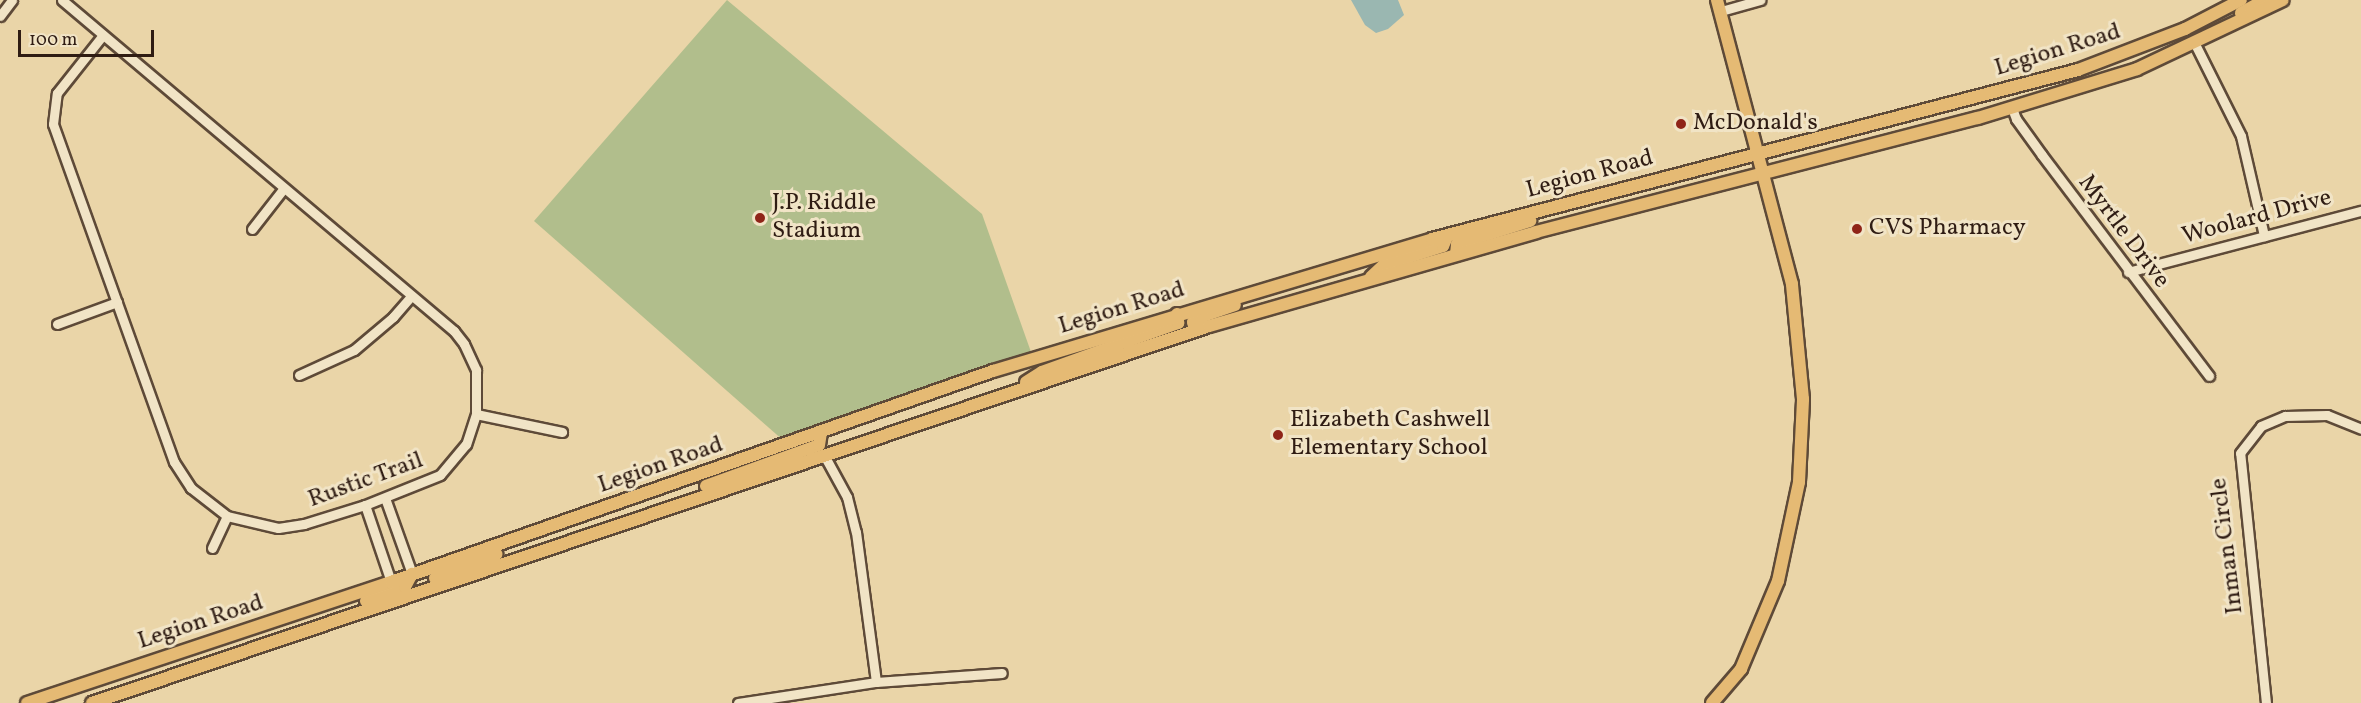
<!DOCTYPE html>
<style>
body{margin:0}
#map{position:relative;width:2361px;height:703px;overflow:hidden;background:#ead5a8;font-family:Vollkorn,serif}
div>[style]{position:absolute}
.green>*{inset:0;background:#b1be8c}
.water>*{inset:0;background:#9ab7b1}
.roads{filter:drop-shadow(2px 0 #5e4a38) drop-shadow(-2px 0 #5e4a38) drop-shadow(0 2px #5e4a38) drop-shadow(0 -2px #5e4a38)}
.minor>*{height:9px;margin:-4.5px;padding:0 4.5px;transform-origin:4.5px;border-radius:4.5px;background:#f1e4c6}
.major>*{height:12px;margin:-6px;padding:0 6px;transform-origin:6px;border-radius:6px;background:#e5ba74}
.dots>*{width:16px;height:16px;translate:-50% -50%;box-sizing:border-box;border:3px solid #f1e4c6;border-radius:50%}
span{translate:-50% -50%;white-space:nowrap;text-align:center;line-height:1.15;-webkit-text-stroke:6px #f1e4c6;paint-order:stroke}
.street-label{font-size:24px;color:#2f1c13}
.poi-label{font-size:24px;color:#2f1c13}
.left{translate:0 -50%;text-align:left}
.scale{position:absolute;left:18px;top:30px;width:136px;height:27px;box-sizing:border-box;border:3px solid #2f1c13;border-top:0;padding-left:8px;font-size:18px;line-height:21px;white-space:nowrap;color:#2f1c13;-webkit-text-stroke:4px #f1e4c6;paint-order:stroke}
</style>
<div id="map">
<div class="green">
<i style="clip-path:polygon(727px 0,982px 214px,1031px 352px,784px 441px,534px 221px)"></i>
</div>
<div class="water">
<i style="clip-path:polygon(1351px 0,1398px 0,1404px 15px,1388px 29px,1376px 33px,1365px 25px)"></i>
</div>
<div class="roads">
<div class="minor">
<i style="left:62px;top:0;width:513px;rotate:40.18deg"></i>
<i style="left:454px;top:331px;width:16px;rotate:52deg"></i>
<i style="left:464px;top:344px;width:29px;rotate:65deg"></i>
<i style="left:476px;top:370px;width:44px;rotate:90deg"></i>
<i style="left:476px;top:414px;width:32px;rotate:108deg"></i>
<i style="left:466px;top:444px;width:40px;rotate:130deg"></i>
<i style="left:440px;top:475px;width:81px;rotate:158.2deg"></i>
<i style="left:365px;top:505px;width:64px;rotate:162.7deg"></i>
<i style="left:304px;top:524px;width:26px;rotate:171deg"></i>
<i style="left:278px;top:528px;width:52px;rotate:-166.8deg"></i>
<i style="left:227px;top:516px;width:46px;rotate:-142.1deg"></i>
<i style="left:191px;top:488px;width:31px;rotate:-123deg"></i>
<i style="left:174px;top:462px;width:359px;rotate:-109.7deg"></i>
<i style="left:53px;top:124px;width:31px;rotate:-83deg"></i>
<i style="left:57px;top:93px;width:74px;rotate:-51.6deg"></i>
<i style="left:1721px;top:11px;width:41px;rotate:-15.8deg"></i>
<i style="left:0;top:16px;width:20px;rotate:-53deg"></i>
<i style="left:2195px;top:44px;width:103px;rotate:63.4deg"></i>
<i style="left:2241px;top:136px;width:103px;rotate:77deg"></i>
<i style="left:2012px;top:108px;width:12px;rotate:70deg"></i>
<i style="left:2016px;top:119px;width:44px;rotate:54.2deg"></i>
<i style="left:2042px;top:155px;width:277px;rotate:52.9deg"></i>
<i style="left:252px;top:229px;width:52px;rotate:-52deg"></i>
<i style="left:2128px;top:272px;width:241px;rotate:-14.7deg"></i>
<i style="left:57px;top:324px;width:64px;rotate:-20.1deg"></i>
<i style="left:299px;top:375px;width:60px;rotate:-24.4deg"></i>
<i style="left:354px;top:350px;width:51px;rotate:-40.2deg"></i>
<i style="left:393px;top:317px;width:28px;rotate:-49deg"></i>
<i style="left:476px;top:414px;width:88px;rotate:11.8deg"></i>
<i style="left:824px;top:455px;width:48px;rotate:61.3deg"></i>
<i style="left:847px;top:497px;width:36px;rotate:76deg"></i>
<i style="left:856px;top:532px;width:151px;rotate:82.4deg"></i>
<i style="left:385px;top:498px;width:81px;rotate:70.4deg"></i>
<i style="left:365px;top:505px;width:81px;rotate:71.3deg"></i>
<i style="left:212px;top:548px;width:35px;rotate:-65deg"></i>
<i style="left:738px;top:703px;width:140px;rotate:-8.7deg"></i>
<i style="left:876px;top:682px;width:126px;rotate:-4.1deg"></i>
<i style="left:2266px;top:703px;width:251px;rotate:-95.9deg"></i>
<i style="left:2240px;top:453px;width:34px;rotate:-52deg"></i>
<i style="left:2261px;top:426px;width:26px;rotate:-23deg"></i>
<i style="left:2285px;top:416px;width:42px;rotate:-1.4deg"></i>
<i style="left:2327px;top:415px;width:37px;rotate:22deg"></i>
</div>
<div class="major">
<i style="left:2241px;top:13px;width:26px;rotate:-29deg"></i>
<i style="left:1456px;top:254px;width:10px;rotate:-84deg"></i>
<i style="left:1457px;top:244px;width:77px;rotate:-17.5deg"></i>
<i style="left:1371px;top:277px;width:18px;rotate:-43deg"></i>
<i style="left:1384px;top:265px;width:62px;rotate:-17.9deg"></i>
<i style="left:1443px;top:246px;width:12px;rotate:-66deg"></i>
<i style="left:1195px;top:330px;width:8px;rotate:-104deg"></i>
<i style="left:1193px;top:322px;width:6px;rotate:-45deg"></i>
<i style="left:1197px;top:318px;width:40px;rotate:-18.9deg"></i>
<i style="left:1026px;top:382px;width:19px;rotate:-32deg"></i>
<i style="left:1042px;top:372px;width:145px;rotate:-19.8deg"></i>
<i style="left:1178px;top:323px;width:9px;rotate:-96deg"></i>
<i style="left:706px;top:486px;width:120px;rotate:-19.9deg"></i>
<i style="left:819px;top:445px;width:13px;rotate:-81deg"></i>
<i style="left:435px;top:578px;width:66px;rotate:-21.2deg"></i>
<i style="left:366px;top:601px;width:41px;rotate:-19.7deg"></i>
<i style="left:405px;top:587px;width:15px;rotate:-62deg"></i>
<i style="left:27px;top:703px;width:384px;rotate:-18.4deg"></i>
<i style="left:391px;top:582px;width:638px;rotate:-19.32deg"></i>
<i style="left:993px;top:371px;width:458px;rotate:-16.7deg"></i>
<i style="left:1432px;top:239px;width:668px;rotate:-14.66deg"></i>
<i style="left:2078px;top:70px;width:115px;rotate:-21deg"></i>
<i style="left:2185px;top:29px;width:63px;rotate:-27.4deg"></i>
<i style="left:92px;top:703px;width:1179px;rotate:-18.65deg"></i>
<i style="left:1209px;top:326px;width:340px;rotate:-16deg"></i>
<i style="left:1536px;top:232px;width:456px;rotate:-14.5deg"></i>
<i style="left:1978px;top:118px;width:166px;rotate:-17.1deg"></i>
<i style="left:2137px;top:69px;width:161px;rotate:-25.3deg"></i>
<i style="left:1712px;top:703px;width:45px;rotate:-49.5deg"></i>
<i style="left:1741px;top:669px;width:95px;rotate:-67.2deg"></i>
<i style="left:1778px;top:581px;width:101px;rotate:-78deg"></i>
<i style="left:1799px;top:482px;width:83px;rotate:-87.2deg"></i>
<i style="left:1803px;top:399px;width:116px;rotate:-95.5deg"></i>
<i style="left:1792px;top:284px;width:294px;rotate:-104.8deg"></i>
</div>
</div>
<div class="dots">
<i style="left:1681px;top:124px;background:#8f2418"></i>
<i style="left:760px;top:218px;background:#8f2418"></i>
<i style="left:1857px;top:229px;background:#8f2418"></i>
<i style="left:1278px;top:435px;background:#8f2418"></i>
</div>
<div class="street-label">
<span style="left:2058px;top:51px;rotate:-17deg">Legion Road</span>
<span style="left:1590px;top:175px;rotate:-15deg">Legion Road</span>
<span style="left:2257px;top:218px;rotate:-15deg">Woolard Drive</span>
<span style="left:2123px;top:232px;rotate:53deg">Myrtle Drive</span>
<span style="left:1122px;top:309px;rotate:-17deg">Legion Road</span>
<span style="left:661px;top:466px;rotate:-19deg">Legion Road</span>
<span style="left:366px;top:481px;rotate:-20deg">Rustic Trail</span>
<span style="left:2228px;top:546px;rotate:-97deg">Inman Circle</span>
<span style="left:201px;top:623px;rotate:-18deg">Legion Road</span>
</div>
<div class="poi-label">
<span class="left" style="left:1693px;top:124px">McDonald's</span>
<span class="left" style="left:772px;top:218px">J.P. Riddle<br>Stadium</span>
<span class="left" style="left:1869px;top:229px">CVS Pharmacy</span>
<span class="left" style="left:1290px;top:435px">Elizabeth Cashwell<br>Elementary School</span>
</div>
<div class="scale">100 m</div>
</div>
